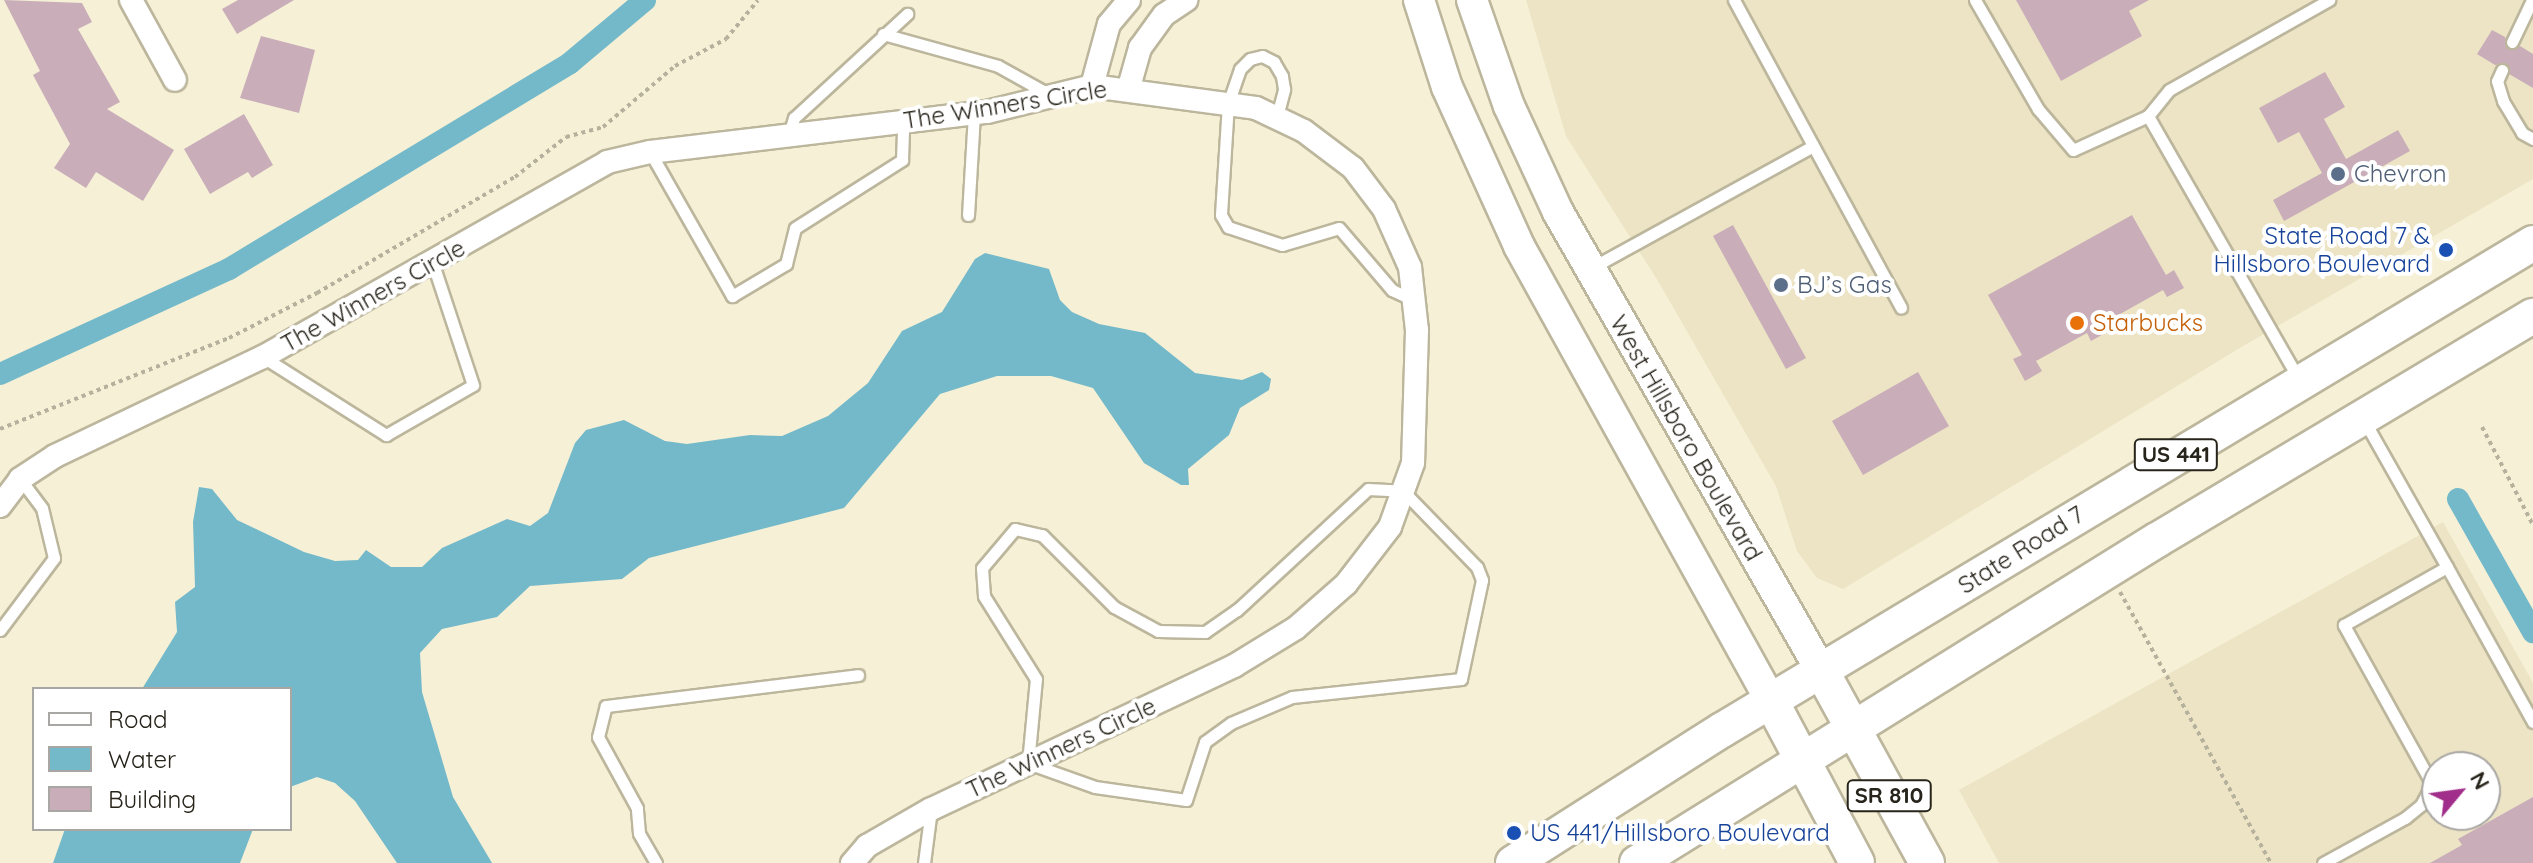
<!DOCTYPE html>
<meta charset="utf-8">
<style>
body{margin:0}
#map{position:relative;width:2533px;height:863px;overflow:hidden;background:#f6f0d6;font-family:Quicksand,sans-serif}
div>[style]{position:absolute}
.built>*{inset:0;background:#ece4c4}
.water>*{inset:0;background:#74b9ca}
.canal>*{height:22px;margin:-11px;padding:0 11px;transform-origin:11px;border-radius:11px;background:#74b9ca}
.building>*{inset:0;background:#c9aeba}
.path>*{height:4px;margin-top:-2px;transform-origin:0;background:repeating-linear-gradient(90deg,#b6b19c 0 4px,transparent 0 8px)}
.roads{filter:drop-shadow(2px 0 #bcb69d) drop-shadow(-2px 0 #bcb69d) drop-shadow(0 2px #bcb69d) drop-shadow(0 -2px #bcb69d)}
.lane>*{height:11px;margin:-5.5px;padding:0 5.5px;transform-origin:5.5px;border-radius:5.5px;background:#fff}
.street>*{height:22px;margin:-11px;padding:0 11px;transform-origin:11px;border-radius:11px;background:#fff}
.secondary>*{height:30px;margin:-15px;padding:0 15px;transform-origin:15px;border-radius:15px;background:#fff}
.primary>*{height:34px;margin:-17px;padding:0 17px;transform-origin:17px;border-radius:17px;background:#fff}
.dots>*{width:22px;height:22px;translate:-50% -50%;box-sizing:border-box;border:4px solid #fff;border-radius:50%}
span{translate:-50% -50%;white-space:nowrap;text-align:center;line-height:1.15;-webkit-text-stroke:8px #fff;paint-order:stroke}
.shield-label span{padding:2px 6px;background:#fff;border:2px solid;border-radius:6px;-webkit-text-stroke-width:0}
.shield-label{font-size:22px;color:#27241b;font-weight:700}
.street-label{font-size:24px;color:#27241b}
.service-label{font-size:24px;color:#4e5e75}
.left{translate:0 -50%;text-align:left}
.transit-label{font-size:24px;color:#164399}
.right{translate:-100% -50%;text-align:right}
.food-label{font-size:24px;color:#c56008}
.legend{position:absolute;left:32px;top:687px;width:260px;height:144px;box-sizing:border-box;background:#fff;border:2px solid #a9a7a4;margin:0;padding:10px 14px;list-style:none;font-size:24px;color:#27241b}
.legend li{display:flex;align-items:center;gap:16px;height:40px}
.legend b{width:40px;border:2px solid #a9a7a4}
.north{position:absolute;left:2421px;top:751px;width:80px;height:80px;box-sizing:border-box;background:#fff;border:2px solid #a9a7a4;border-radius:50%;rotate:61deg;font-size:22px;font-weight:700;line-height:32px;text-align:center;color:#27241b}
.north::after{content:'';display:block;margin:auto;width:28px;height:36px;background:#a02e8a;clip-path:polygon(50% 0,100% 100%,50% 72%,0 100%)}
</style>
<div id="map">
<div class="built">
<i style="clip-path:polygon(1526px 0,2533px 0,2533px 179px,2243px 346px,1843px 589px,1817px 578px,1797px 551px,1776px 486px,1658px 281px,1566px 136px)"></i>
<i style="clip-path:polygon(evenodd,2443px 522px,2533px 683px,2533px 863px,1999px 863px,1959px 790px,2443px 522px,2437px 767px,2485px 767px,2485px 815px,2437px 815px,2437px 767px)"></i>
</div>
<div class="water">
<i style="clip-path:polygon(985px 253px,1049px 269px,1060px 300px,1072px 312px,1099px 324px,1145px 333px,1195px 373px,1242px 380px,1262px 372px,1271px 379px,1269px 390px,1240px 408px,1229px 435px,1188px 469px,1189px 485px,1181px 485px,1144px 463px,1093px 388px,1051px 376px,997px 376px,940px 394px,844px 508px,649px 558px,622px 579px,530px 586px,497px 617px,442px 629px,420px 653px,422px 692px,453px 797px,492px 863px,397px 863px,355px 801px,335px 783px,317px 777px,290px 787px,290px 689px,142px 689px,177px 632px,175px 602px,195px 587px,193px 522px,199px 487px,212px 489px,237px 520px,304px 552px,335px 561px,358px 560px,366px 550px,391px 567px,422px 567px,442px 548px,507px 519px,530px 526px,548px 513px,575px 443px,586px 430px,624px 420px,665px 441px,687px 444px,750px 435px,782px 436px,828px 416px,868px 383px,902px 331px,942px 312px,975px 259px)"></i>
<i style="clip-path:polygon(65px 829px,253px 829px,240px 863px,53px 863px)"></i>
</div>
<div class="canal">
<i style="left:0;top:374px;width:252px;rotate:-24.6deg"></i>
<i style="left:229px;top:269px;width:398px;rotate:-31.1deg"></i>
<i style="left:570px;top:63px;width:98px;rotate:-40deg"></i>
<i style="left:2458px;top:499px;width:153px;rotate:60.6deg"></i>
</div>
<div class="building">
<i style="clip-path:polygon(4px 0,82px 3px,92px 22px,78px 29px,120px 102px,107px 109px,174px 150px,143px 201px,96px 172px,86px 188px,54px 168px,70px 144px,33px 75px,40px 71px)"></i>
<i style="clip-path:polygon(238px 0,294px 0,237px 34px,222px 9px)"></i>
<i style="clip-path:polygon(2016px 0,2149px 0,2129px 11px,2142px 36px,2061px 81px)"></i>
<i style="clip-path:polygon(2492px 30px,2505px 37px,2508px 49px,2520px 46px,2533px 54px,2533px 88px,2509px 74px,2506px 63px,2495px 65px,2477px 54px)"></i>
<i style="clip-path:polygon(261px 36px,315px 50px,299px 113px,240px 98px)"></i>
<i style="clip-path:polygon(2325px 72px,2345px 107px,2324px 119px,2346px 159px,2398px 130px,2410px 151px,2284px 221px,2273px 200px,2322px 173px,2299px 132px,2278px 143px,2259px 108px)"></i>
<i style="clip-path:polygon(244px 114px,273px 165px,252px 178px,248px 172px,210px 194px,184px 149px)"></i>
<i style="clip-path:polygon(2132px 215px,2166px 275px,2174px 270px,2184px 288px,2167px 297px,2163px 290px,2113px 318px,2118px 326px,2091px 341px,2087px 333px,2036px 361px,2042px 371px,2025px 381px,2013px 359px,2022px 355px,1988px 295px)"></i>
<i style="clip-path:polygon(1733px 225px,1806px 358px,1786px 369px,1713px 236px)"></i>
<i style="clip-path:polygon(1918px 372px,1949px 426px,1863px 475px,1832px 421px)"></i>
<i style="clip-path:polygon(2533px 797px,2533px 863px,2430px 863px,2462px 845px,2458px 839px)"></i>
</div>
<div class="path">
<i style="left:2482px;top:427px;width:110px;rotate:62.5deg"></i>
<i style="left:0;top:429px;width:246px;rotate:-21.7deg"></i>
<i style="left:229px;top:338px;width:99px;rotate:-27.1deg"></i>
<i style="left:317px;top:293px;width:229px;rotate:-30.4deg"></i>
<i style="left:515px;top:177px;width:65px;rotate:-38.1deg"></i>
<i style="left:566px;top:137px;width:38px;rotate:-15deg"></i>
<i style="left:603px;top:127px;width:94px;rotate:-40.3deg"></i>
<i style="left:675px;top:66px;width:58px;rotate:-27.9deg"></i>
<i style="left:726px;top:39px;width:50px;rotate:-50.6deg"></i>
<i style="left:2120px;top:592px;width:310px;rotate:60.9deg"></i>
</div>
<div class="roads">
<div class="lane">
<i style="left:1734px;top:0;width:350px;rotate:61.5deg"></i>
<i style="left:1975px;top:0;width:126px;rotate:60deg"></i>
<i style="left:2038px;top:109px;width:54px;rotate:49.5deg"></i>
<i style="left:2073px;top:150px;width:82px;rotate:-24.4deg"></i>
<i style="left:2148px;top:116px;width:33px;rotate:-51deg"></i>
<i style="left:2169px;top:90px;width:184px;rotate:-29.4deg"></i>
<i style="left:883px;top:34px;width:119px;rotate:15.5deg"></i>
<i style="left:998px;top:66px;width:60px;rotate:29.1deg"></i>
<i style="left:2512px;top:42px;width:47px;rotate:-64.5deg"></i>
<i style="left:2502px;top:70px;width:12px;rotate:114deg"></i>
<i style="left:2497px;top:81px;width:21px;rotate:73deg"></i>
<i style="left:2503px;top:101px;width:37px;rotate:59deg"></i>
<i style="left:2522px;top:133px;width:13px;rotate:29deg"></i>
<i style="left:1277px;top:116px;width:28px;rotate:-75deg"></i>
<i style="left:1284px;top:89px;width:13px;rotate:-99deg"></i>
<i style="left:1282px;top:76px;width:16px;rotate:-120deg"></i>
<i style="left:1274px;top:62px;width:13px;rotate:-153deg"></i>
<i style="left:1262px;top:56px;width:12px;rotate:166deg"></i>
<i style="left:1250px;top:59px;width:14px;rotate:135deg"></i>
<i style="left:1240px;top:69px;width:36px;rotate:109deg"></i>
<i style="left:1228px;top:103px;width:112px;rotate:93.6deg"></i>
<i style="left:1221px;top:215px;width:14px;rotate:60deg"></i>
<i style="left:1228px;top:227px;width:57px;rotate:18.4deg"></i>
<i style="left:1282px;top:245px;width:59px;rotate:-16.6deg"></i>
<i style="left:1339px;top:228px;width:82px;rotate:49.5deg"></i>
<i style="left:1392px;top:290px;width:23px;rotate:25deg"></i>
<i style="left:2148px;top:116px;width:304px;rotate:60.2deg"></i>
<i style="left:789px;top:135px;width:18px;rotate:-74deg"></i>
<i style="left:794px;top:118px;width:154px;rotate:-42.6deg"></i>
<i style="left:650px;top:152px;width:166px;rotate:60.3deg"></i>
<i style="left:732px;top:296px;width:63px;rotate:-30.7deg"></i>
<i style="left:786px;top:264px;width:37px;rotate:-76deg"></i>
<i style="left:795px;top:228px;width:127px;rotate:-32.4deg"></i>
<i style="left:902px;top:160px;width:37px;rotate:-88deg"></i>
<i style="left:968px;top:215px;width:101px;rotate:-86.6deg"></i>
<i style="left:1593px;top:267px;width:251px;rotate:-28.8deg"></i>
<i style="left:263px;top:357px;width:146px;rotate:32.4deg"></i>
<i style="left:386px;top:435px;width:100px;rotate:-29.9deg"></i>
<i style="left:473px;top:385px;width:127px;rotate:-108.3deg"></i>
<i style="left:1368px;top:489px;width:35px;rotate:3deg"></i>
<i style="left:1403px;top:491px;width:106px;rotate:45.8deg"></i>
<i style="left:1477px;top:567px;width:14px;rotate:69deg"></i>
<i style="left:1482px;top:580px;width:101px;rotate:102deg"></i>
<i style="left:1461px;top:679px;width:170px;rotate:173.9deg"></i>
<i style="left:1292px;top:697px;width:66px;rotate:156.9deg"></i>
<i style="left:1231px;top:723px;width:32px;rotate:144deg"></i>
<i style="left:1205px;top:742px;width:61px;rotate:108.1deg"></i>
<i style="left:1186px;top:800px;width:92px;rotate:-171.9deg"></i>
<i style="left:1095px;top:787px;width:71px;rotate:-160.3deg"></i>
<i style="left:1028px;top:763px;width:84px;rotate:-84.6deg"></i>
<i style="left:1036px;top:679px;width:98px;rotate:-122.1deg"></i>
<i style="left:984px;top:596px;width:28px;rotate:-94deg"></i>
<i style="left:982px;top:568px;width:51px;rotate:-49.8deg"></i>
<i style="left:1015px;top:529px;width:28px;rotate:13deg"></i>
<i style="left:1042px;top:535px;width:102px;rotate:45deg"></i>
<i style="left:1114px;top:607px;width:50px;rotate:28.6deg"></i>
<i style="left:1158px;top:631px;width:47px;rotate:1.2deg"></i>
<i style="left:1205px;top:632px;width:39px;rotate:-35deg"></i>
<i style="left:1237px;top:610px;width:178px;rotate:-42.7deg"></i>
<i style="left:2447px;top:567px;width:177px;rotate:61deg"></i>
<i style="left:0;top:630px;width:90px;rotate:-53.1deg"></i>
<i style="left:54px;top:558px;width:51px;rotate:-103.5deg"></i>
<i style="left:42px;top:508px;width:36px;rotate:-127deg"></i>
<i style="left:656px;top:863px;width:34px;rotate:-120deg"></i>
<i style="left:639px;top:833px;width:25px;rotate:-95deg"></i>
<i style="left:637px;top:808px;width:81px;rotate:-118.8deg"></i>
<i style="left:598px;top:737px;width:32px;rotate:-76deg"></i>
<i style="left:606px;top:706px;width:254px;rotate:-7deg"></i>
<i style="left:924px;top:863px;width:54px;rotate:-82.6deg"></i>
<i style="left:2323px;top:863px;width:94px;rotate:-28.8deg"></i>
<i style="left:2405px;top:818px;width:21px;rotate:-39deg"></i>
<i style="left:2421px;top:805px;width:24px;rotate:-62deg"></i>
<i style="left:2432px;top:784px;width:182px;rotate:-119deg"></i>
<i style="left:2344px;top:625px;width:118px;rotate:-29.4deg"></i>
<i style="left:2447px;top:567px;width:169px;rotate:-119.5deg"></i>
</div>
<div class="street">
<i style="left:131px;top:0;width:91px;rotate:61.2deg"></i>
<i style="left:1092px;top:86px;width:64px;rotate:-74.7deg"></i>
<i style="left:1109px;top:24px;width:31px;rotate:-50deg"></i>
<i style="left:1129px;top:87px;width:41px;rotate:-74.2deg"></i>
<i style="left:1140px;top:48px;width:41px;rotate:-54deg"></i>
<i style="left:1164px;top:15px;width:27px;rotate:-34deg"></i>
<i style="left:0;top:506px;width:34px;rotate:-53deg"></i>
<i style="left:20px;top:479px;width:42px;rotate:-33.3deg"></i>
<i style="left:55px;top:456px;width:230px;rotate:-25.5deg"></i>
<i style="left:263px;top:357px;width:395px;rotate:-29.5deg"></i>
<i style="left:607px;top:162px;width:44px;rotate:-13.1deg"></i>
<i style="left:650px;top:152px;width:339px;rotate:-6.8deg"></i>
<i style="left:987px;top:112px;width:108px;rotate:-13.9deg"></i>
<i style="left:1092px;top:86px;width:165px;rotate:7.6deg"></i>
<i style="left:1256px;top:108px;width:53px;rotate:25.6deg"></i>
<i style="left:1304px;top:131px;width:61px;rotate:37.1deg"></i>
<i style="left:1353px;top:168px;width:51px;rotate:52.9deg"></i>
<i style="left:1384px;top:209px;width:64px;rotate:65.9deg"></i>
<i style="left:1410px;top:267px;width:63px;rotate:83.7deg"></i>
<i style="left:1417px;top:330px;width:133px;rotate:91.7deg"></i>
<i style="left:1413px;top:463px;width:68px;rotate:109.8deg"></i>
<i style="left:1390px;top:527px;width:72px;rotate:127.7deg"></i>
<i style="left:1346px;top:584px;width:67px;rotate:138.7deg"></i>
<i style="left:1296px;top:628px;width:73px;rotate:148.5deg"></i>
<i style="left:1234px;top:666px;width:335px;rotate:154.7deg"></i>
<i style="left:931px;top:809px;width:74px;rotate:150deg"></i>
<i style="left:867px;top:846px;width:23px;rotate:131deg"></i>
</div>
<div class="secondary">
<i style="left:1419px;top:0;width:91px;rotate:72.2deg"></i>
<i style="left:1447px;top:87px;width:175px;rotate:65.6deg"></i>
<i style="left:1519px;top:246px;width:520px;rotate:61.02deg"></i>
<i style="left:1472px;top:0;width:112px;rotate:70.8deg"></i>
<i style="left:1509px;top:106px;width:117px;rotate:65.2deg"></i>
<i style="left:1558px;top:212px;width:530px;rotate:60.15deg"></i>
</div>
<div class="primary">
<i style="left:1822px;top:672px;width:218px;rotate:61.2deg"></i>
<i style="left:1771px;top:701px;width:183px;rotate:62deg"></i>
<i style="left:1513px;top:863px;width:248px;rotate:-32.5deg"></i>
<i style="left:1722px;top:730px;width:946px;rotate:-30.98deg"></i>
<i style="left:1637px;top:863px;width:612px;rotate:-31.85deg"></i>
<i style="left:2157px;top:540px;width:438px;rotate:-30.8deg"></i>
</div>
</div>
<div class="dots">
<i style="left:2338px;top:174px;background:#5c6f8a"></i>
<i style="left:2446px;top:250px;background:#1a4fb4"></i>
<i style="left:1781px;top:285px;background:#5c6f8a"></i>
<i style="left:2077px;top:323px;background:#e8710a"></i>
<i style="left:1514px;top:833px;background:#1a4fb4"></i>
</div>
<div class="shield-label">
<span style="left:2176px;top:455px">US 441</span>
<span style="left:1889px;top:796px">SR 810</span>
</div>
<div class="street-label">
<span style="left:1005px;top:105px;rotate:-9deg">The Winners Circle</span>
<span style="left:373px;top:296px;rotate:-29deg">The Winners Circle</span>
<span style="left:1686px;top:438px;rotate:60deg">West Hillsboro Boulevard</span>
<span style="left:2021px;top:550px;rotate:-32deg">State Road 7</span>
<span style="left:1061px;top:748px;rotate:-25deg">The Winners Circle</span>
</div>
<div class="service-label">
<span class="left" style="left:2354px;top:174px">Chevron</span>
<span class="left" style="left:1797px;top:285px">BJ’s Gas</span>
</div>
<div class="transit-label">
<span class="right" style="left:2430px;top:250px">State Road 7 &amp;<br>Hillsboro Boulevard</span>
<span class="left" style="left:1530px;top:833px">US 441/Hillsboro Boulevard</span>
</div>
<div class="food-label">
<span class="left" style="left:2093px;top:323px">Starbucks</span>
</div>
<ul class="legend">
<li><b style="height:10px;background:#fff"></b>Road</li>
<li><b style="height:22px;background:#74b9ca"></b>Water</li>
<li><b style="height:22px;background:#c9aeba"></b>Building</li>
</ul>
<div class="north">N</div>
</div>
